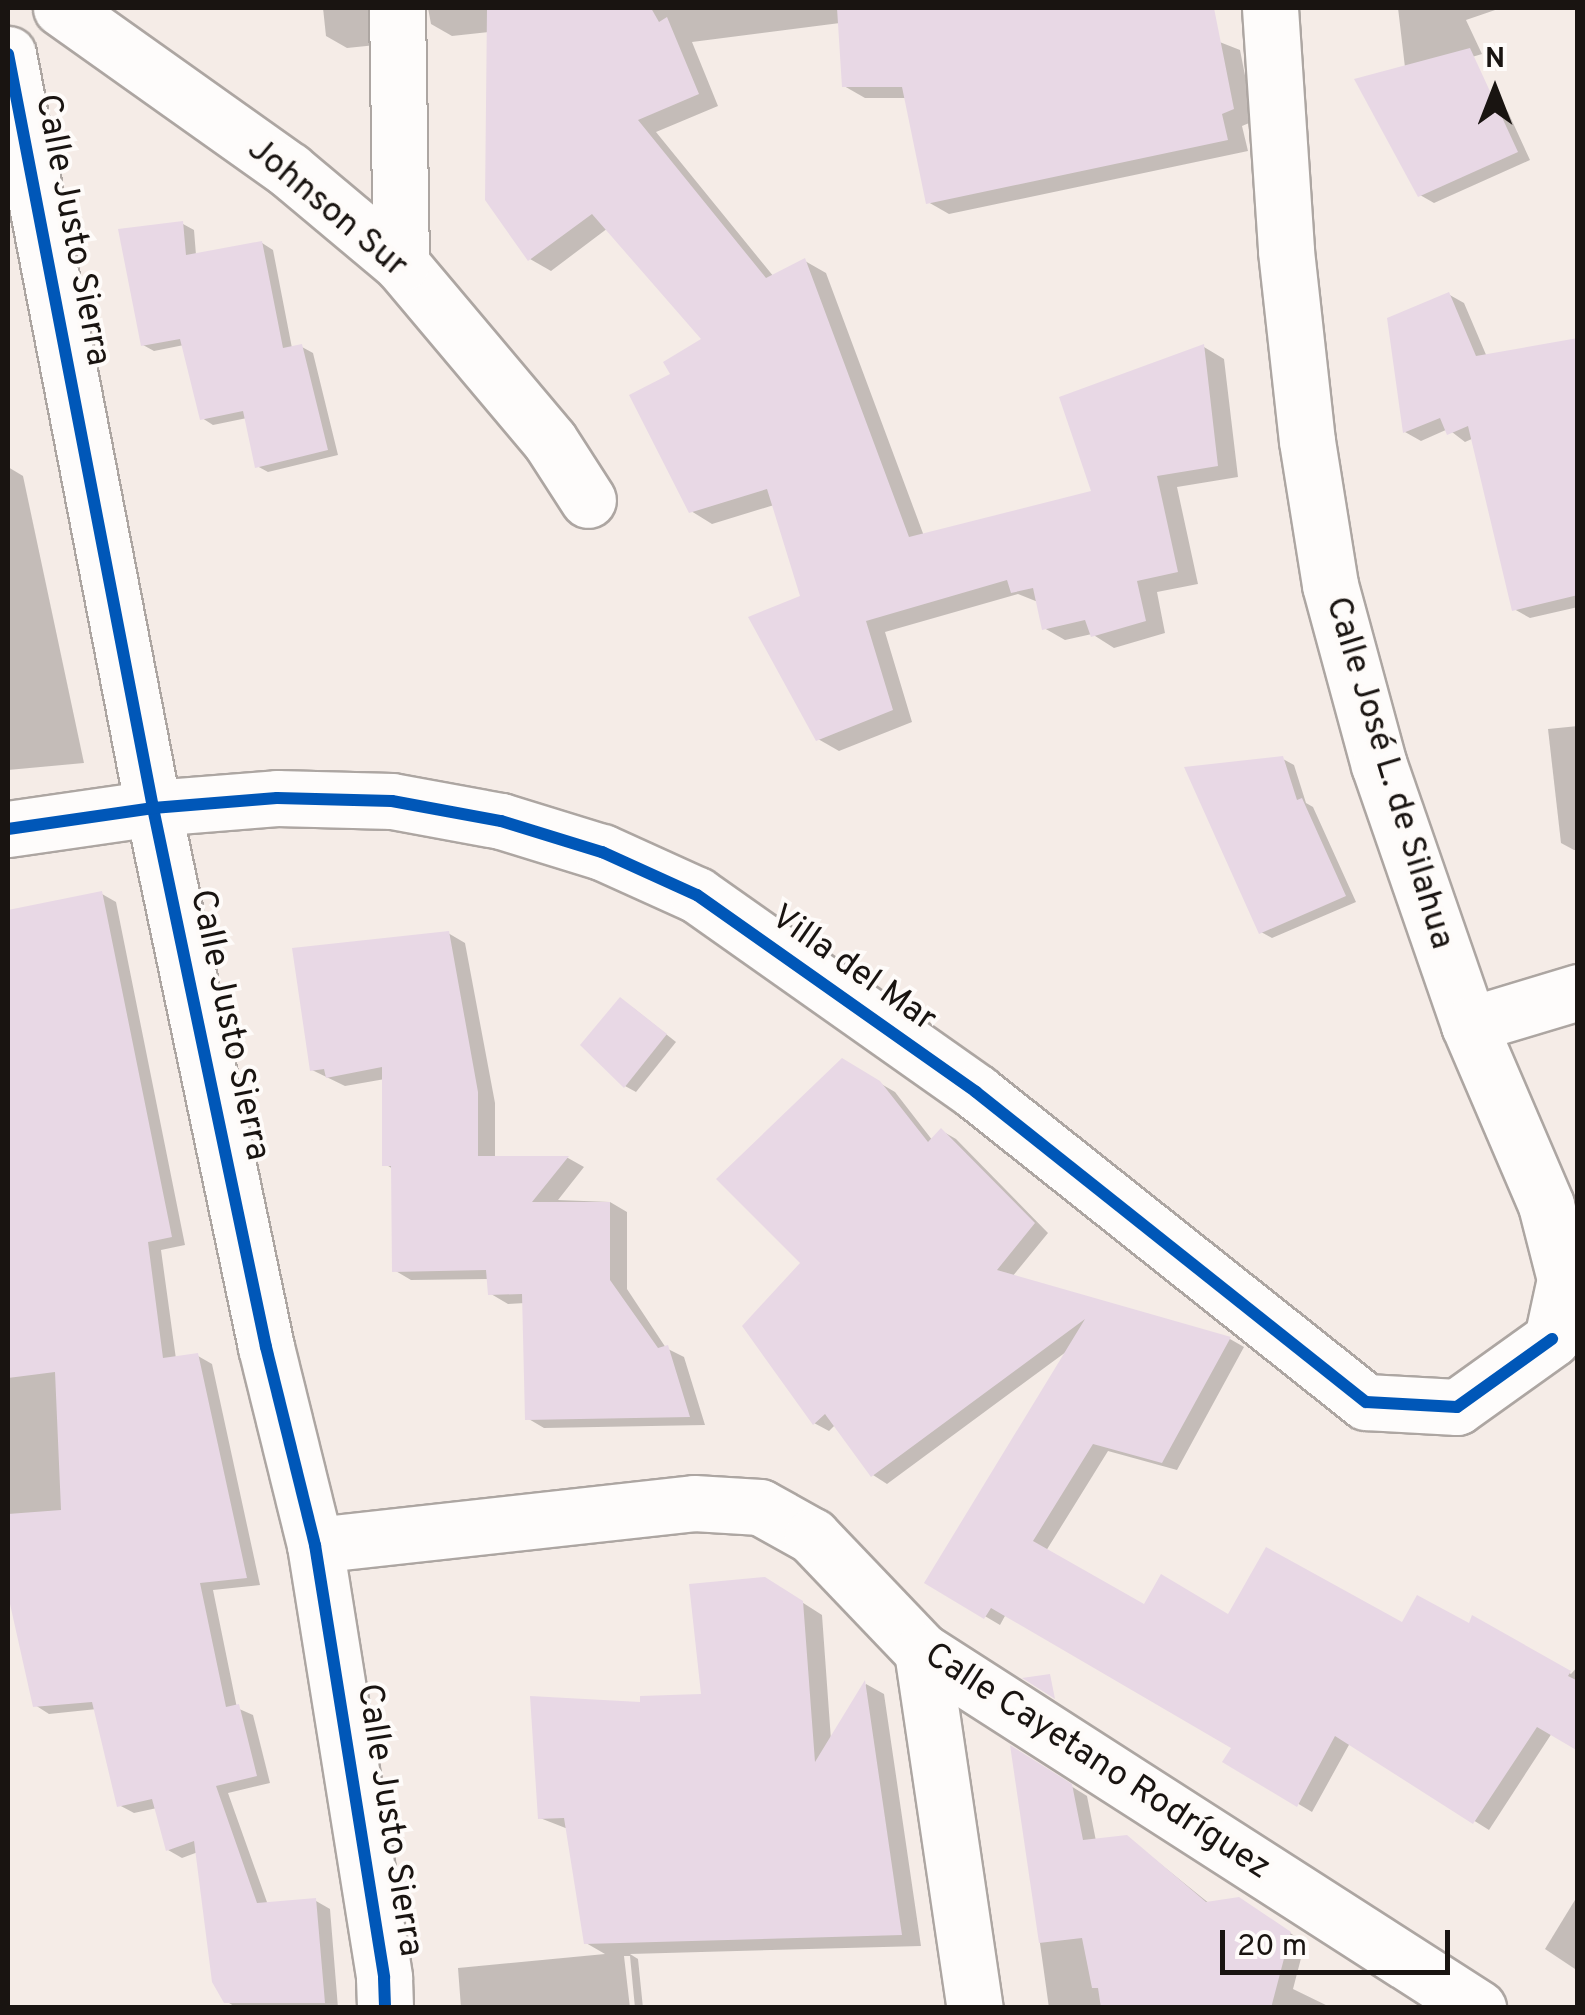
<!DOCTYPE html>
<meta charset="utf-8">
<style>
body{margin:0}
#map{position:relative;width:1585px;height:2015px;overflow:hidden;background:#f5ece7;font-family:Overpass,sans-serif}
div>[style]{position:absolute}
.shadow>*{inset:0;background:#0003}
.building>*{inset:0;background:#e8d8e5}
.roads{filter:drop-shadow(2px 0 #ada6a2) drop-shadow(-2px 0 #ada6a2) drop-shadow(0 2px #ada6a2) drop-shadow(0 -2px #ada6a2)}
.minor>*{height:55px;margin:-27.5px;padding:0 27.5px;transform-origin:27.5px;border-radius:27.5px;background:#fefcfb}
.cycleway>*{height:12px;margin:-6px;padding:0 6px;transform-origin:6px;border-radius:6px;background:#0057b8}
span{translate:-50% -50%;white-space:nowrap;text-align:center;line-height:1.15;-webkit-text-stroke:8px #fefbf9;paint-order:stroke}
.street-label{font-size:35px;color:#191411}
.frame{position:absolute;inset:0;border:10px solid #191411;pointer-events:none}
.north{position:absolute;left:1445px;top:40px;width:100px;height:100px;-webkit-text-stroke:8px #fefbf9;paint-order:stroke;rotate:0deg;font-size:28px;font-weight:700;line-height:40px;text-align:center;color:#191411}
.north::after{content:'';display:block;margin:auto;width:35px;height:45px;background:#191411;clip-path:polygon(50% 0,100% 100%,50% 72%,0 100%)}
.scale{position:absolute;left:1220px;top:1930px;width:230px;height:45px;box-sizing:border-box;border:5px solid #191411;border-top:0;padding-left:12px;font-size:30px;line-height:35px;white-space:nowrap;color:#191411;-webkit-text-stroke:8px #fefbf9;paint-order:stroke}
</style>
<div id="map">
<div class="shadow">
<i style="clip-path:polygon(323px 8px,389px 8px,386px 44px,347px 48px,326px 36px)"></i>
<i style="clip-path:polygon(428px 8px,1212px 8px,1212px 39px,1240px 50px,1254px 121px,1242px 126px,1248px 151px,949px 214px,928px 202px,907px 98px,865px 98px,844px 86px,840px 23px,692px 42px,718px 106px,656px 132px,774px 277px,805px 261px,826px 273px,924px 536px,1094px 492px,1204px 347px,1224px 359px,1238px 477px,1177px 487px,1198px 584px,1157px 592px,1165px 633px,1114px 648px,1092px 634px,1065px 640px,1044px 628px,1038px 602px,1018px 594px,885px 632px,912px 722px,839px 751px,818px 739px,803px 598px,774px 505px,712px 524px,691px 511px,674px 375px,705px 340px,608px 228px,551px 271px,530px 259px,489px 32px,452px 36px,431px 24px)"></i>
<i style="clip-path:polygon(1398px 8px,1501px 8px,1466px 20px,1482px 54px,1452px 63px,1508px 112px,1530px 160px,1434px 203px,1420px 195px)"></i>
<i style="clip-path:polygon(183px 224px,194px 230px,196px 255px,262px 243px,273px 250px,292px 348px,302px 347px,313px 353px,338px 455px,268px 472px,257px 466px,247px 418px,213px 425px,202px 418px,184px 345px,154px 351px,143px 345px)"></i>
<i style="clip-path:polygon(1448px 294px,1464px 303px,1487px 357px,1578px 340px,1578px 607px,1530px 618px,1514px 609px,1474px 438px,1465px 442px,1448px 429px,1421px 441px,1405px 432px)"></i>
<i style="clip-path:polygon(8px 467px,23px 476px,84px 763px,8px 770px)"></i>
<i style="clip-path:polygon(1578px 726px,1578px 850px,1574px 850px,1561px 843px,1548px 729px)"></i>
<i style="clip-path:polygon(1283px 759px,1294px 765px,1306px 803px,1313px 807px,1356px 902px,1272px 938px,1261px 932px)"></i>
<i style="clip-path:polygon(102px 894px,116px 902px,185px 1245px,161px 1250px,176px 1359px,198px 1356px,212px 1364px,260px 1585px,213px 1590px,237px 1708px,253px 1715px,270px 1783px,228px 1793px,268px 1905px,316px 1901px,330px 1909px,338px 2008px,237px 2008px,226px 2001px,198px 1852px,182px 1858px,168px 1850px,157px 1808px,134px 1813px,119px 1805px,97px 1709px,49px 1714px,35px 1705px,8px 1583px,8px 913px)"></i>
<i style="clip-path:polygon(448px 933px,465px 943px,495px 1103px,495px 1158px,568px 1158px,584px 1167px,558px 1200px,610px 1202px,627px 1212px,627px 1289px,666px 1348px,684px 1357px,705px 1425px,544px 1428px,527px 1418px,525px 1303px,508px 1304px,491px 1294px,489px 1279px,411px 1280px,394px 1270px,393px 1169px,385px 1164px,385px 1079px,345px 1086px,312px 1070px)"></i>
<i style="clip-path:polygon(632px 1007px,676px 1042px,636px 1092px,625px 1086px)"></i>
<i style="clip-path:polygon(842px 1061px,895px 1092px,933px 1141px,942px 1131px,956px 1139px,1048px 1233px,1012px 1277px,1230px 1339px,1244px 1347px,1177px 1470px,1108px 1451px,1046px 1551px,1144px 1607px,1229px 1617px,1403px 1625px,1470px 1626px,1474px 1619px,1571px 1674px,1578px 1666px,1578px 1748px,1552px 1733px,1489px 1830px,1350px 1743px,1312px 1812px,1226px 1761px,1234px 1747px,1006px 1614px,1000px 1625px,927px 1582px,1070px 1349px,887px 1484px,873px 1475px,836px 1424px,829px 1431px,814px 1423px,804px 1263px)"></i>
<i style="clip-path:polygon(786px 1592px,822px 1615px,831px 1740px,866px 1684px,884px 1694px,921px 1946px,630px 1954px,638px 1959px,643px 2008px,635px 2008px,630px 1956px,624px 1956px,630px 2008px,461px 2008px,458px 1968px,605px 1954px,586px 1943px,568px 1829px,540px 1818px,642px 1705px,704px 1697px)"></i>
<i style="clip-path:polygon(1013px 1750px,1087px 1796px,1096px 1841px,1127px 1837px,1210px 1904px,1255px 1909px,1305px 1943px,1293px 1989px,1332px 2008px,1049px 2008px)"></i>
<i style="clip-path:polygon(1578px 1895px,1578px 1971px,1545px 1949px)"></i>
</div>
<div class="building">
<i style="clip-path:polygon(487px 8px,651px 8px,659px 22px,667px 17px,699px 94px,638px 120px,766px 278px,805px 258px,909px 537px,1091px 491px,1059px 397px,1204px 344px,1218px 466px,1157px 476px,1178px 572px,1137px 581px,1146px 621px,1091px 637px,1085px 620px,1042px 630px,1033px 588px,1011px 593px,1007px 580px,866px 621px,893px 710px,816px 741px,748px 617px,800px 596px,767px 489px,689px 513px,629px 395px,670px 374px,663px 362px,701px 339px,592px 214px,528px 261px,485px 200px)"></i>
<i style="clip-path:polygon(837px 8px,1214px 8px,1234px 109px,1222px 114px,1228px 140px,926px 204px,902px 87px,842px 87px)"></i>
<i style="clip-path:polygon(1470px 48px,1518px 152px,1418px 197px,1354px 79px)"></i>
<i style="clip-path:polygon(183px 221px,186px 255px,262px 241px,283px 348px,302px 344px,328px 450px,255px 468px,243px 411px,200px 420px,180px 339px,141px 346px,118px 229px)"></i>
<i style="clip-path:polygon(1449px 292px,1476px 356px,1578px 338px,1578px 595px,1512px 611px,1468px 426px,1447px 435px,1440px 418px,1403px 433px,1387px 318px)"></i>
<i style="clip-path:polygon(1283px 756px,1297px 800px,1302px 798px,1346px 896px,1259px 934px,1184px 767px)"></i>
<i style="clip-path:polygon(102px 891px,172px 1237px,148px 1242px,163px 1358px,198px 1353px,247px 1578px,200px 1583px,226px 1707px,239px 1704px,257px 1776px,216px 1786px,257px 1903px,316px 1898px,325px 2003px,224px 2003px,212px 1982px,194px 1841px,166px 1851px,152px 1799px,117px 1807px,92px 1702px,33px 1707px,8px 1595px,8px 1514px,61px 1510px,55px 1372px,8px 1378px,8px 910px)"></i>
<i style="clip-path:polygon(449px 931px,478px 1092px,478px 1156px,569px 1156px,532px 1202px,610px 1202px,610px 1280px,658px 1348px,668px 1345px,690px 1417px,525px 1420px,522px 1294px,488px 1295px,486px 1270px,392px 1272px,391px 1166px,382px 1166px,382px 1067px,326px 1078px,324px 1069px,310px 1071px,292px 948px)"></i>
<i style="clip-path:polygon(620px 997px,667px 1034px,624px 1088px,580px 1045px)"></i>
<i style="clip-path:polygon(842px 1058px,880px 1081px,928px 1142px,941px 1128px,1035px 1223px,997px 1270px,1231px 1337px,1162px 1463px,1093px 1444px,1033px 1541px,1144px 1604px,1161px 1574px,1228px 1614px,1266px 1547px,1402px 1622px,1417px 1595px,1469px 1623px,1472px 1615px,1571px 1671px,1568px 1676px,1578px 1681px,1578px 1751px,1537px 1727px,1473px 1824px,1335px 1736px,1297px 1807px,1222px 1762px,1231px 1748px,991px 1608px,984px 1619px,924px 1583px,1085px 1319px,871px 1477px,825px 1414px,813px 1425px,742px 1326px,800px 1263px,716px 1179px)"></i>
<i style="clip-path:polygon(765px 1577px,803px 1601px,815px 1762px,865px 1680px,902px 1935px,584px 1944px,564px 1818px,538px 1819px,530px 1696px,640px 1702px,640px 1696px,701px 1694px,689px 1584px)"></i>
<i style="clip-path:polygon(1050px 1674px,1055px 1699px,1022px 1678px)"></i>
<i style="clip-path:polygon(1010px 1745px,1072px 1784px,1083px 1840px,1127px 1835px,1206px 1902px,1239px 1897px,1291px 1932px,1271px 2008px,1101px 2008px,1098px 1988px,1092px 1988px,1082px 1938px,1039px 1943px)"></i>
</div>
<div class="roads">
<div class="minor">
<i style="left:61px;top:8px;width:280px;rotate:35.4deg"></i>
<i style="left:289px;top:170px;width:146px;rotate:40deg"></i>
<i style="left:401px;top:264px;width:231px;rotate:49.9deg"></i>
<i style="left:550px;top:441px;width:70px;rotate:57.2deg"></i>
<i style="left:397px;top:8px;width:256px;rotate:89.1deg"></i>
<i style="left:1270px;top:8px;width:244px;rotate:86.2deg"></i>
<i style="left:1286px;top:251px;width:191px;rotate:83.7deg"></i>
<i style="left:1307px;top:441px;width:146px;rotate:80.9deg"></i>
<i style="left:1330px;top:585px;width:187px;rotate:74.8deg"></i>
<i style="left:1379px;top:765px;width:275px;rotate:70.9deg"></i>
<i style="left:1469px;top:1025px;width:196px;rotate:66.8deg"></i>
<i style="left:1546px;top:1205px;width:76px;rotate:75.6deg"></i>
<i style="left:1565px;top:1279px;width:61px;rotate:102.2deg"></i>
<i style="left:8px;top:54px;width:768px;rotate:79.11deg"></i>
<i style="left:153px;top:808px;width:551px;rotate:78.16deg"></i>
<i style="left:266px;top:1347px;width:204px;rotate:76.1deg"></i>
<i style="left:315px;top:1545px;width:438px;rotate:80.9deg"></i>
<i style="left:384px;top:1978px;width:30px;rotate:88deg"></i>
<i style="left:8px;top:829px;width:147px;rotate:-8.2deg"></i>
<i style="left:153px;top:808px;width:124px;rotate:-4.6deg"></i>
<i style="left:277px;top:798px;width:115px;rotate:1.5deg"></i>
<i style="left:392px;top:801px;width:111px;rotate:10.4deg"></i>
<i style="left:501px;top:821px;width:106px;rotate:17.1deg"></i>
<i style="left:602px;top:852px;width:104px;rotate:24.4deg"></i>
<i style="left:697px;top:895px;width:342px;rotate:35.2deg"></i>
<i style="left:976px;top:1092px;width:498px;rotate:38.5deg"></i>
<i style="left:1366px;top:1402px;width:91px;rotate:3.1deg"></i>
<i style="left:1457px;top:1407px;width:117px;rotate:-35.6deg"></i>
<i style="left:1469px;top:1025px;width:114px;rotate:-16.8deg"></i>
<i style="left:315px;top:1545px;width:381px;rotate:-6.3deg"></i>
<i style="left:694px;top:1503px;width:66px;rotate:3.5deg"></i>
<i style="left:760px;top:1507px;width:60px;rotate:29.1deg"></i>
<i style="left:812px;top:1536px;width:159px;rotate:46.3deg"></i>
<i style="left:922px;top:1651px;width:661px;rotate:32.7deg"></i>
<i style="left:922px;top:1651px;width:361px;rotate:81.6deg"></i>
</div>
</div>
<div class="cycleway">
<i style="left:8px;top:54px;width:768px;rotate:79.11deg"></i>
<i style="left:153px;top:808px;width:551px;rotate:78.16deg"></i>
<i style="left:266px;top:1347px;width:204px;rotate:76.1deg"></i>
<i style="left:315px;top:1545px;width:438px;rotate:80.9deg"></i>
<i style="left:384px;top:1978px;width:30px;rotate:88deg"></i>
<i style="left:8px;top:829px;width:147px;rotate:-8.2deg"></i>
<i style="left:153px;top:808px;width:124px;rotate:-4.6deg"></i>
<i style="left:277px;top:798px;width:115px;rotate:1.5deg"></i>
<i style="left:392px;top:801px;width:111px;rotate:10.4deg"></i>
<i style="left:501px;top:821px;width:106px;rotate:17.1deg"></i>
<i style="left:602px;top:852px;width:104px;rotate:24.4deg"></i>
<i style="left:697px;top:895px;width:342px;rotate:35.2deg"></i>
<i style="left:976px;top:1092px;width:498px;rotate:38.5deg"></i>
<i style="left:1366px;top:1402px;width:91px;rotate:3.1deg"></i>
<i style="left:1457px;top:1407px;width:117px;rotate:-35.6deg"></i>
</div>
<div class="street-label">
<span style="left:327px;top:208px;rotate:40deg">Johnson Sur</span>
<span style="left:72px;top:230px;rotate:79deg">Calle Justo Sierra</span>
<span style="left:1389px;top:773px;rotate:73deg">Calle José L. de Silahua</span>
<span style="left:853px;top:969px;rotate:35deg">Villa del Mar</span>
<span style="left:229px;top:1025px;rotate:78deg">Calle Justo Sierra</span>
<span style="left:1097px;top:1762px;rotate:33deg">Calle Cayetano Rodríguez</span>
<span style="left:389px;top:1820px;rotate:81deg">Calle Justo Sierra</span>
</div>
<div class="frame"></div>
<div class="north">N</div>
<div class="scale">20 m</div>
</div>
